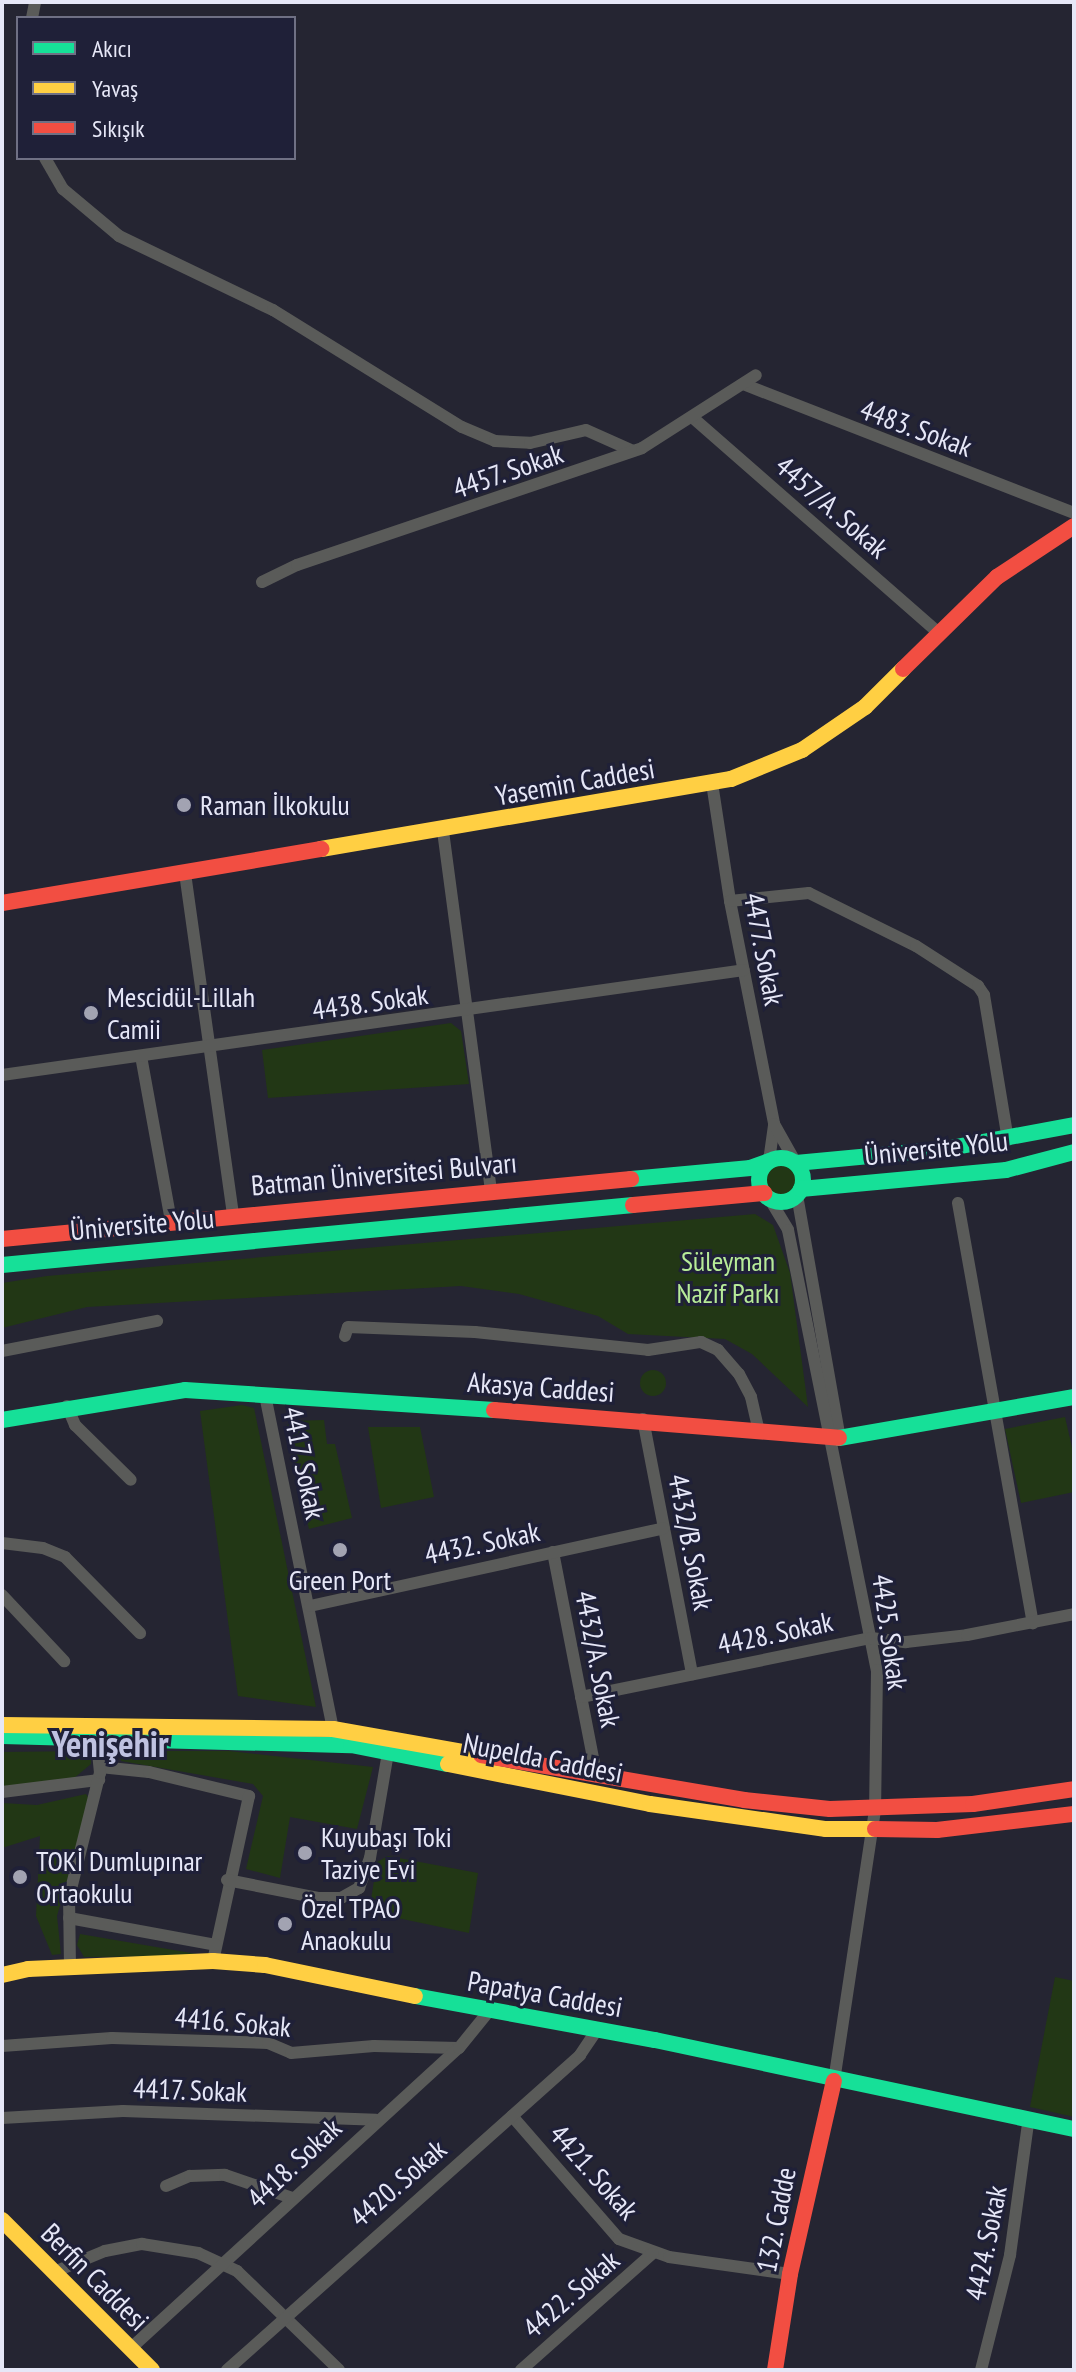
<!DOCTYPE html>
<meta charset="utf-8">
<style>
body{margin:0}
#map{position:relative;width:1076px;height:2372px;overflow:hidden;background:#252532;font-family:"PT Sans Narrow",sans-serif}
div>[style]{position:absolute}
.green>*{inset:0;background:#223715}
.round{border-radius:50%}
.street>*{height:12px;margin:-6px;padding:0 6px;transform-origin:6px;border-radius:6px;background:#5a5b59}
.fast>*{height:16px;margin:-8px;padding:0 8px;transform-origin:8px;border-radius:8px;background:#16e098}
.fast>.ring{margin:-8px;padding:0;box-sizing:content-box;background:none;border:16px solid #16e098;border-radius:50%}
.slow>*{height:16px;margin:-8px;padding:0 8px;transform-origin:8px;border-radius:8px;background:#ffcf43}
.jam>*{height:16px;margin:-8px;padding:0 8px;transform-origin:8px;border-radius:8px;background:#f24e42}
.dots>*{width:22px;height:22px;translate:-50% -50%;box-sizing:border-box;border:4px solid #1f2038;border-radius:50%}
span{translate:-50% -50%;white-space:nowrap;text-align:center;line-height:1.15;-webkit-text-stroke:6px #1f2038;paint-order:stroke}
.street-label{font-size:28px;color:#e6e7f7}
.poi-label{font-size:28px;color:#e6e7f7}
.left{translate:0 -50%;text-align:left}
.park-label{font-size:28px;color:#b7eb98}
.district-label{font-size:36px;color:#bfc2e1;font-weight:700}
.frame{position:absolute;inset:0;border:4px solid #e6e7f7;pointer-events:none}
.legend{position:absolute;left:16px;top:16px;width:280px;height:144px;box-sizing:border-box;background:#1f2038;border:2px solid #6f7084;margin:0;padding:10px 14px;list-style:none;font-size:24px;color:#e6e7f7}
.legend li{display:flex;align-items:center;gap:16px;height:40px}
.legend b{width:40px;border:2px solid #6f7084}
</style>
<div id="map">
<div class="green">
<i style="clip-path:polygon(451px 1023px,461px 1031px,469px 1084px,268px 1098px,262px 1050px)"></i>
<i class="round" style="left:765px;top:1162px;width:34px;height:34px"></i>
<i style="clip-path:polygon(755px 1214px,773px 1225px,790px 1273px,808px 1407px,752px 1354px,725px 1339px,628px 1334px,598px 1316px,519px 1294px,461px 1286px,87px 1307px,2px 1328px,2px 1283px,47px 1276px)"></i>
<i class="round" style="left:640px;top:1370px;width:26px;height:26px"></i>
<i style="clip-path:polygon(242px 1405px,254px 1408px,316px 1707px,238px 1696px,200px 1411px)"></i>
<i style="clip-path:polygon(1065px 1417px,1074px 1456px,1074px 1492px,1021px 1503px,1005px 1429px)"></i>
<i style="clip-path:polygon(324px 1420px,327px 1444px,335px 1444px,352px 1518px,309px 1529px,286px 1427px,291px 1421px)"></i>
<i style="clip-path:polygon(368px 1427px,420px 1427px,434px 1497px,381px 1508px)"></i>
<i style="clip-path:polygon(91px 1751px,91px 1764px,73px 1779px,34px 1787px,2px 1786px,2px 1752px)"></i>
<i style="clip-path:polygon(122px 1751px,229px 1751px,373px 1767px,357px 1829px,290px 1817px,280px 1878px,246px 1869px,263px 1796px,253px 1784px,121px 1761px)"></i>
<i style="clip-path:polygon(86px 1794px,90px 1800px,57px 1916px,61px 1954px,52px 1955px,36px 1916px,40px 1836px,2px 1848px,2px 1803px,37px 1805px)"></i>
<i style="clip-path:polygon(388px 1856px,478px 1873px,469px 1933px,369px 1912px,377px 1862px)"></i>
<i style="clip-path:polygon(80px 1934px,197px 1954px,197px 1956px,84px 1957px,77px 1945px)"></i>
<i style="clip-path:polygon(1055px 1977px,1074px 1981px,1074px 2117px,1030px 2107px)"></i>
</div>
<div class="street">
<i style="left:32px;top:18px;width:16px;rotate:-79deg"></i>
<i style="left:45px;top:158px;width:36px;rotate:60deg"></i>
<i style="left:63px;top:189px;width:73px;rotate:40deg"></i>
<i style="left:119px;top:236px;width:171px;rotate:25.7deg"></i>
<i style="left:273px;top:310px;width:222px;rotate:31.8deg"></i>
<i style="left:462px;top:427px;width:36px;rotate:23deg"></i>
<i style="left:495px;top:441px;width:35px;rotate:3deg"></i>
<i style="left:530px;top:443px;width:57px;rotate:-13.1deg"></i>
<i style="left:586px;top:430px;width:51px;rotate:24.1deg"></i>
<i style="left:743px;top:384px;width:355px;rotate:21.3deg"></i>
<i style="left:692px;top:417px;width:330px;rotate:41.2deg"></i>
<i style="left:262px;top:582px;width:39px;rotate:-26deg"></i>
<i style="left:297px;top:565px;width:364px;rotate:-18.7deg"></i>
<i style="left:642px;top:448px;width:135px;rotate:-32.6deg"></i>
<i style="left:712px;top:783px;width:119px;rotate:81.3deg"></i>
<i style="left:730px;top:901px;width:227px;rotate:78.8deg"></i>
<i style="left:443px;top:831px;width:363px;rotate:82.4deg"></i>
<i style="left:185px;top:873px;width:344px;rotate:82deg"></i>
<i style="left:730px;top:901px;width:79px;rotate:-5.8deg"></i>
<i style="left:809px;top:893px;width:119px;rotate:26.4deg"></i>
<i style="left:916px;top:946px;width:74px;rotate:32.8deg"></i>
<i style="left:978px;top:986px;width:11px;rotate:56deg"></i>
<i style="left:984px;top:995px;width:147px;rotate:80.6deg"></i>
<i style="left:141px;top:1056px;width:168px;rotate:79.7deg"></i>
<i style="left:2px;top:1075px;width:749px;rotate:-8.05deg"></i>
<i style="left:769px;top:1161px;width:37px;rotate:-82deg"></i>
<i style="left:774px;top:1124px;width:45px;rotate:60.6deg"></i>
<i style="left:797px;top:1195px;width:247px;rotate:80deg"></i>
<i style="left:769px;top:1198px;width:37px;rotate:59deg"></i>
<i style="left:788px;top:1230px;width:449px;rotate:78.6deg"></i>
<i style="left:877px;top:1670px;width:140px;rotate:90.8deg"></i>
<i style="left:875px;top:1810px;width:274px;rotate:98.6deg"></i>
<i style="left:958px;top:1203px;width:427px;rotate:79.9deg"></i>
<i style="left:345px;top:1336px;width:9px;rotate:-72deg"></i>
<i style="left:348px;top:1327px;width:127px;rotate:2.3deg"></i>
<i style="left:475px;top:1332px;width:174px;rotate:5.9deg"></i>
<i style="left:648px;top:1350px;width:54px;rotate:-8.6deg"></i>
<i style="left:701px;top:1342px;width:19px;rotate:25deg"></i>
<i style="left:718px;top:1350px;width:32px;rotate:49deg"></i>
<i style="left:739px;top:1374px;width:26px;rotate:62deg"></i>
<i style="left:751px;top:1397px;width:37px;rotate:77deg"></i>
<i style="left:2px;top:1351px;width:158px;rotate:-11deg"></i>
<i style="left:265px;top:1395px;width:341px;rotate:78.5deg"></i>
<i style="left:67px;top:1406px;width:21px;rotate:67deg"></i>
<i style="left:75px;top:1425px;width:78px;rotate:44.5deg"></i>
<i style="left:643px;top:1419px;width:260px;rotate:79.1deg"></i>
<i style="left:2px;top:1543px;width:41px;rotate:7deg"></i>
<i style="left:43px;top:1548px;width:24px;rotate:22deg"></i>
<i style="left:65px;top:1557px;width:107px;rotate:45.4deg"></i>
<i style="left:553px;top:1552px;width:226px;rotate:79deg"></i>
<i style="left:2px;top:1595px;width:91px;rotate:46.8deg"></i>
<i style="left:310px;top:1606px;width:362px;rotate:-12.4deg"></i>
<i style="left:581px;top:1697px;width:296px;rotate:-11.5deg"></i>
<i style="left:871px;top:1638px;width:35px;rotate:7deg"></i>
<i style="left:906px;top:1642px;width:61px;rotate:-6.5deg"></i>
<i style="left:967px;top:1635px;width:109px;rotate:-11.1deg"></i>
<i style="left:100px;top:1767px;width:49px;rotate:5.8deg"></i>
<i style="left:149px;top:1772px;width:103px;rotate:13.5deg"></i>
<i style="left:249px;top:1796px;width:169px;rotate:102.3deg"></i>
<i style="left:2px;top:1792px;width:98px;rotate:-7.1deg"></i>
<i style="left:227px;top:1880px;width:94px;rotate:11.1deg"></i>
<i style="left:319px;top:1898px;width:22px"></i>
<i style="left:341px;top:1898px;width:21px;rotate:-29deg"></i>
<i style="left:359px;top:1888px;width:32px;rotate:-70deg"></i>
<i style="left:370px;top:1858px;width:107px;rotate:-80.3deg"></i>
<i style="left:69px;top:1918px;width:149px;rotate:10.4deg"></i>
<i style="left:70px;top:1967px;width:70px;rotate:-90.8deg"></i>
<i style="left:69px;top:1897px;width:128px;rotate:-76deg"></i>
<i style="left:100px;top:1773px;width:41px;rotate:-95.6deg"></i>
<i style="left:2px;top:2046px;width:110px;rotate:-4.2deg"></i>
<i style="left:112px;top:2038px;width:156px;rotate:1.8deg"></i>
<i style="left:268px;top:2043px;width:25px;rotate:23deg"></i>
<i style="left:291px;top:2053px;width:83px;rotate:-4.8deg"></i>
<i style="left:374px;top:2046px;width:85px;rotate:1.3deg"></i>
<i style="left:512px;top:2116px;width:163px;rotate:49deg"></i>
<i style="left:619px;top:2239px;width:53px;rotate:19.8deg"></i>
<i style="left:669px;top:2257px;width:122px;rotate:8deg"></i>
<i style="left:2px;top:2118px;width:121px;rotate:-3.3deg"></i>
<i style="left:123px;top:2111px;width:253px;rotate:2deg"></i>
<i style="left:166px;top:2186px;width:26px;rotate:-23deg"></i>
<i style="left:190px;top:2176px;width:35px;rotate:-2deg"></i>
<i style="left:225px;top:2175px;width:71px;rotate:18.9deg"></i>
<i style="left:54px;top:2272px;width:55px;rotate:-22.4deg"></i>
<i style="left:105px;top:2251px;width:38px;rotate:-11deg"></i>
<i style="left:142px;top:2244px;width:57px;rotate:9.1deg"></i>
<i style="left:198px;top:2253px;width:43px;rotate:24.8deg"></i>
<i style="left:237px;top:2271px;width:142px;rotate:44.1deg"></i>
<i style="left:130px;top:2349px;width:446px;rotate:-42.5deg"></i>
<i style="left:459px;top:2048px;width:48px;rotate:-51deg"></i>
<i style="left:227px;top:2370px;width:473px;rotate:-41.7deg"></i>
<i style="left:580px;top:2055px;width:30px;rotate:-56deg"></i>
<i style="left:521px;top:2370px;width:176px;rotate:-41.6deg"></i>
<i style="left:981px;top:2370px;width:119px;rotate:-75.8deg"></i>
<i style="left:1010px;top:2255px;width:133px;rotate:-82.2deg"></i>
</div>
<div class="fast">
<i class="ring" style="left:759px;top:1158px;width:28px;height:28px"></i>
<i style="left:796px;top:1163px;width:150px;rotate:-5.4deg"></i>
<i style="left:945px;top:1149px;width:131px;rotate:-10.5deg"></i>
<i style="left:631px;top:1179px;width:120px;rotate:-5.3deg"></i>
<i style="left:750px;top:1168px;width:20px;rotate:-20deg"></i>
<i style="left:801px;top:1189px;width:206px;rotate:-5.3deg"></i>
<i style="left:1006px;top:1170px;width:70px;rotate:-14.8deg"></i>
<i style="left:2px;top:1265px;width:634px;rotate:-5.43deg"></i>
<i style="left:2px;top:1420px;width:185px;rotate:-9.3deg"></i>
<i style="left:185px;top:1390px;width:310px;rotate:3.7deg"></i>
<i style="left:839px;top:1438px;width:239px;rotate:-9.9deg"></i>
<i style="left:2px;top:1736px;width:349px;rotate:1.5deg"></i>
<i style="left:351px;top:1745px;width:99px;rotate:11.1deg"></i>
<i style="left:415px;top:1996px;width:244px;rotate:10.4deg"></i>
<i style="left:655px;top:2040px;width:428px;rotate:12deg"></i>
</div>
<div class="slow">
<i style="left:321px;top:849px;width:416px;rotate:-9.7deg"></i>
<i style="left:731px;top:779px;width:77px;rotate:-22.2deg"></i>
<i style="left:802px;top:750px;width:76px;rotate:-34.3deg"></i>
<i style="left:865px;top:707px;width:54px;rotate:-45deg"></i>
<i style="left:2px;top:1725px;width:331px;rotate:0.7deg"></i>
<i style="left:333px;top:1729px;width:150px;rotate:10deg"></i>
<i style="left:448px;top:1764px;width:206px;rotate:11.2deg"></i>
<i style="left:650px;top:1804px;width:178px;rotate:8.1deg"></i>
<i style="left:826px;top:1829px;width:49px"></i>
<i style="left:2px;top:1975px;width:27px;rotate:-13deg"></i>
<i style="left:28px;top:1969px;width:185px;rotate:-2.5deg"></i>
<i style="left:213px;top:1961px;width:52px;rotate:4.4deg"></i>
<i style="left:265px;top:1965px;width:153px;rotate:11.7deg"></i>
<i style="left:2px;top:2220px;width:212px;rotate:45deg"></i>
</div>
<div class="jam">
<i style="left:903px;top:669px;width:132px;rotate:-44.4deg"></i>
<i style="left:997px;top:577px;width:92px;rotate:-33.5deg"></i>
<i style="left:2px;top:903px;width:324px;rotate:-9.6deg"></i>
<i style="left:633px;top:1205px;width:132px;rotate:-5.2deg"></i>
<i style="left:2px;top:1239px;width:632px;rotate:-5.45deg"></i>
<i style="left:494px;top:1410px;width:346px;rotate:4.6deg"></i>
<i style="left:481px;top:1755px;width:267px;rotate:9.7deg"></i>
<i style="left:744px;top:1800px;width:86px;rotate:6deg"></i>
<i style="left:830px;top:1809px;width:143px;rotate:-2deg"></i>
<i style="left:973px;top:1804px;width:102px;rotate:-8.4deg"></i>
<i style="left:875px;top:1829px;width:62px;rotate:0.9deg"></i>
<i style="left:937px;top:1830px;width:138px;rotate:-6.7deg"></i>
<i style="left:775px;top:2370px;width:97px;rotate:-81.1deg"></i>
<i style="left:790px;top:2274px;width:198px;rotate:-77.2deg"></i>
</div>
<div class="dots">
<i style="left:184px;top:805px;background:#a2a3b2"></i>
<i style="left:91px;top:1013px;background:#a2a3b2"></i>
<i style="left:340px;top:1550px;background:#a2a3b2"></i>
<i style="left:305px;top:1853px;background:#a2a3b2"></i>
<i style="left:20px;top:1877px;background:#a2a3b2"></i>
<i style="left:285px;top:1924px;background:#a2a3b2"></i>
</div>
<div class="street-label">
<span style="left:916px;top:428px;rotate:20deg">4483. Sokak</span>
<span style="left:508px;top:471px;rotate:-19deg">4457. Sokak</span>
<span style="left:832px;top:507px;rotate:41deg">4457/A. Sokak</span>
<span style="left:575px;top:782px;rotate:-10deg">Yasemin Caddesi</span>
<span style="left:764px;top:949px;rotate:79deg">4477. Sokak</span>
<span style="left:370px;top:1002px;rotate:-8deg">4438. Sokak</span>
<span style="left:936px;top:1148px;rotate:-6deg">Üniversite Yolu</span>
<span style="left:384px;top:1174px;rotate:-5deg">Batman Üniversitesi Bulvarı</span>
<span style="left:142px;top:1224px;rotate:-5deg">Üniversite Yolu</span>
<span style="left:541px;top:1387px;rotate:4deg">Akasya Caddesi</span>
<span style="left:304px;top:1463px;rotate:78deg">4417. Sokak</span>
<span style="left:691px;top:1542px;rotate:79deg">4432/B. Sokak</span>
<span style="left:482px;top:1543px;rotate:-12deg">4432. Sokak</span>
<span style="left:890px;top:1632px;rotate:82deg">4425. Sokak</span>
<span style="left:775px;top:1633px;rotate:-12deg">4428. Sokak</span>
<span style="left:598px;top:1659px;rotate:79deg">4432/A. Sokak</span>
<span style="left:543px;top:1758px;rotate:11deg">Nupelda Caddesi</span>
<span style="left:545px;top:1994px;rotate:10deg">Papatya Caddesi</span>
<span style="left:233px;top:2022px;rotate:5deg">4416. Sokak</span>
<span style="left:190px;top:2090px;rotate:2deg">4417. Sokak</span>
<span style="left:294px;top:2163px;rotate:-43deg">4418. Sokak</span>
<span style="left:594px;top:2172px;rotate:48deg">4421. Sokak</span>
<span style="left:398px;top:2183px;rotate:-41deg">4420. Sokak</span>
<span style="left:776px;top:2220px;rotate:-79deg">132. Cadde</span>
<span style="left:986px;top:2243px;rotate:-79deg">4424. Sokak</span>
<span style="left:95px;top:2277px;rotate:45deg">Berfin Caddesi</span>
<span style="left:571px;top:2294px;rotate:-41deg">4422. Sokak</span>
</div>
<div class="poi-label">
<span class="left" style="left:200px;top:805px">Raman İlkokulu</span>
<span class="left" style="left:107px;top:1013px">Mescidül-Lillah<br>Camii</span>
<span style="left:340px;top:1580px">Green Port</span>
<span class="left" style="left:321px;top:1853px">Kuyubaşı Toki<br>Taziye Evi</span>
<span class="left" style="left:36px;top:1877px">TOKİ Dumlupınar<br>Ortaokulu</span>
<span class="left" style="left:301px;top:1924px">Özel TPAO<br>Anaokulu</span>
</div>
<div class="park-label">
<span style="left:728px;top:1277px">Süleyman<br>Nazif Parkı</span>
</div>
<div class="district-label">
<span style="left:110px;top:1744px">Yenişehir</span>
</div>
<div class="frame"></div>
<ul class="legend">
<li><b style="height:10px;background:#16e098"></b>Akıcı</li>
<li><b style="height:10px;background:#ffcf43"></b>Yavaş</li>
<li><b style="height:10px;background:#f24e42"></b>Sıkışık</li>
</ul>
</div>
